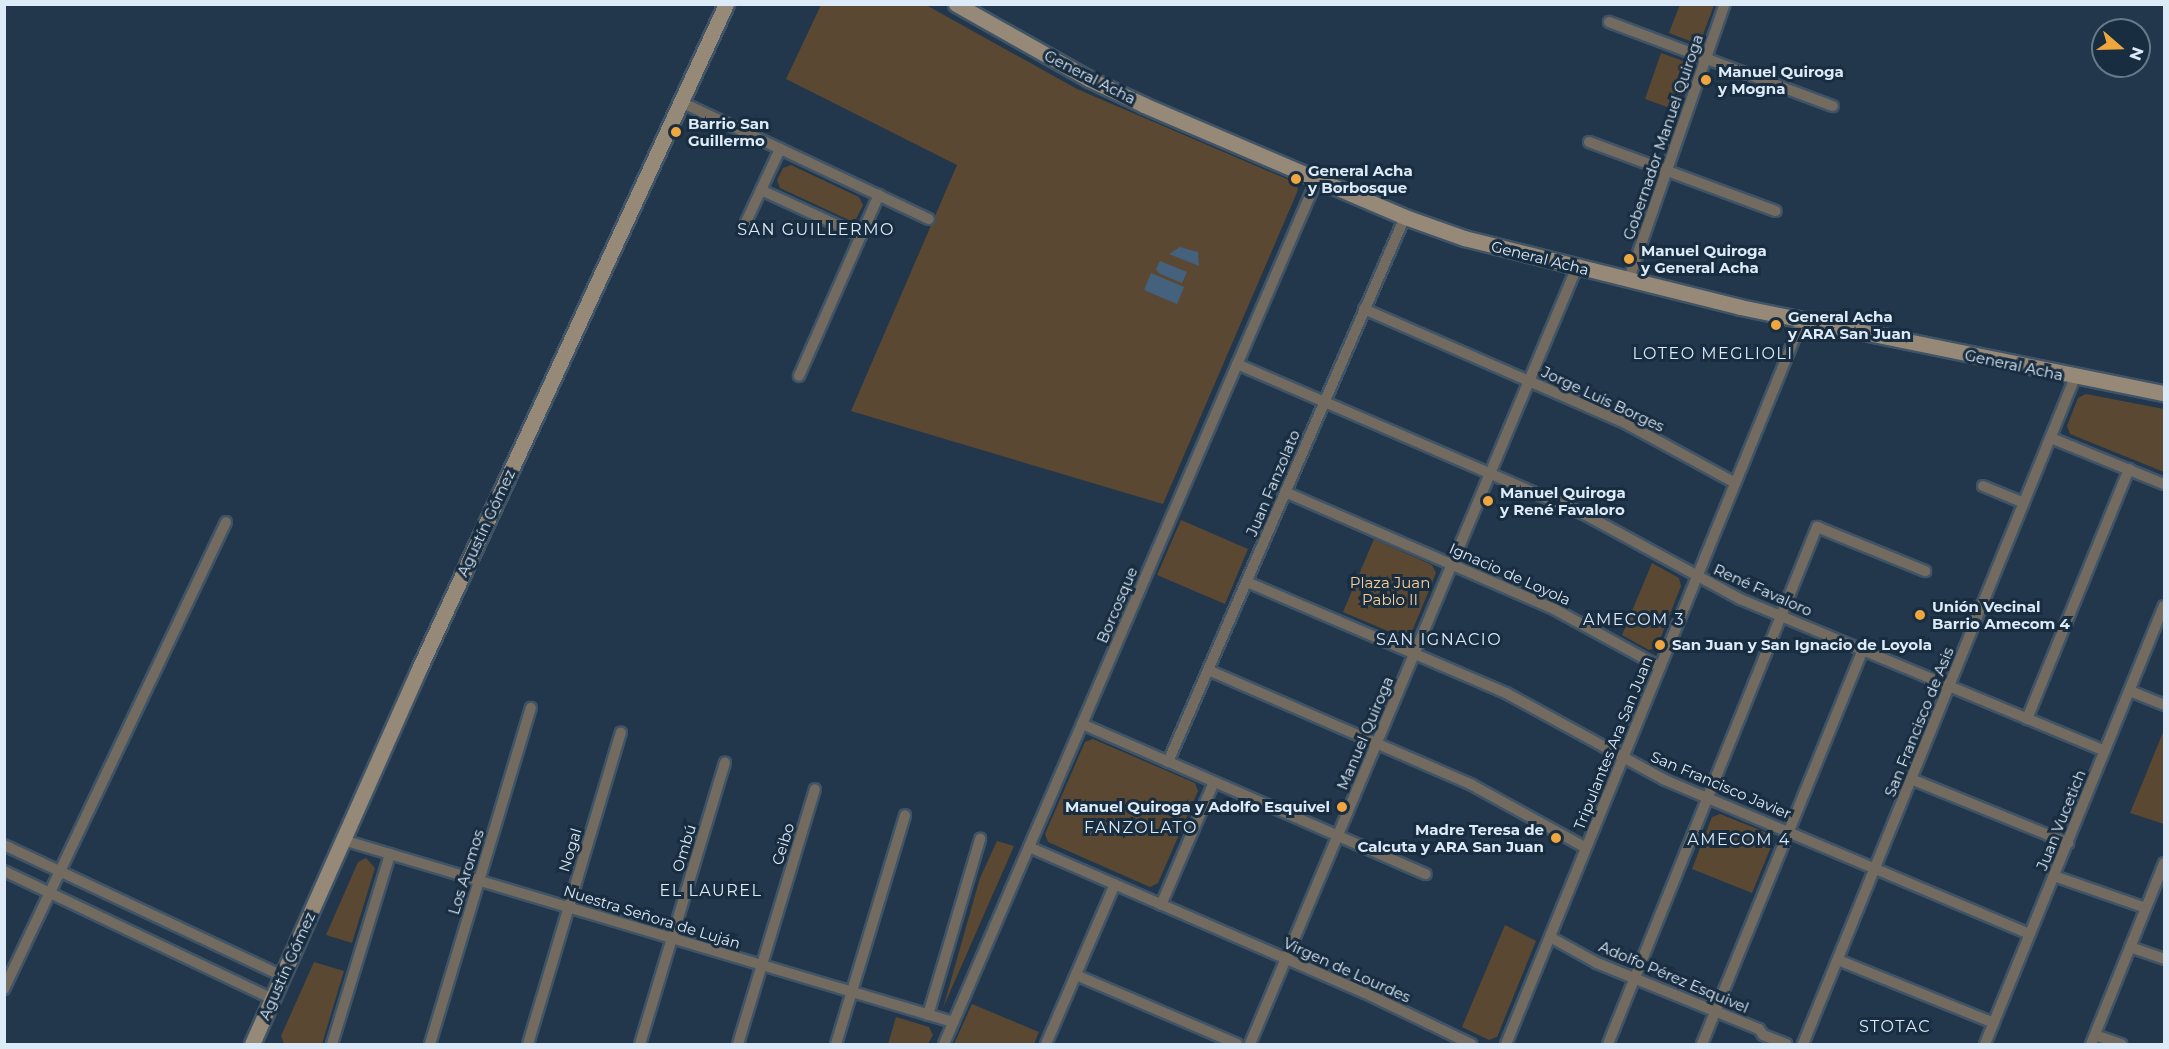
<!DOCTYPE html>
<meta charset="utf-8">
<style>
body{margin:0}
#map{position:relative;width:2169px;height:1049px;overflow:hidden;background:#22374b;font-family:Montserrat,sans-serif}
div>[style]{position:absolute}
.green>*{inset:0;background:#5a4832}
.water>*{inset:0;background:#44627e}
.roads{filter:drop-shadow(2px 0 #405467) drop-shadow(-2px 0 #405467) drop-shadow(0 2px #405467) drop-shadow(0 -2px #405467)}
.street>*{height:10px;margin:-5px;padding:0 5px;transform-origin:5px;border-radius:5px;background:#746b60}
.secondary>*{height:15px;margin:-7.5px;padding:0 7.5px;transform-origin:7.5px;border-radius:7.5px;background:#978977}
.dots>*{width:16px;height:16px;translate:-50% -50%;box-sizing:border-box;border:3px solid #182d40;border-radius:50%}
span{translate:-50% -50%;white-space:nowrap;text-align:center;line-height:1.15;-webkit-text-stroke:6px #182d40;paint-order:stroke}
.poi-label{font-size:15px;color:#ddeaf7;font-weight:700}
.left{translate:0 -50%;text-align:left}
.right{translate:-100% -50%;text-align:right}
.street-label{font-size:15px;color:#ddeaf7}
.park-label{font-size:15px;color:#fbce97}
.neighbourhood-label{font-size:16px;color:#ddeaf7;letter-spacing:1.5px}
.frame{position:absolute;inset:0;border:6px solid #ddeaf7;pointer-events:none}
.north{position:absolute;left:2091px;top:18px;width:60px;height:60px;box-sizing:border-box;background:#182d40;border:2px solid #677989;border-radius:50%;rotate:110deg;font-size:16px;font-weight:700;line-height:24px;text-align:center;color:#ddeaf7}
.north::after{content:'';display:block;margin:auto;width:21px;height:27px;background:#f0a63e;clip-path:polygon(50% 0,100% 100%,50% 72%,0 100%)}
</style>
<div id="map">
<div class="green">
<i style="clip-path:polygon(1680px 4px,1714px 5px,1701px 40px,1695px 43px,1669px 33px)"></i>
<i style="clip-path:polygon(821px 5px,926px 5px,1077px 89px,1296px 183px,1298px 190px,1163px 504px,851px 411px,957px 165px,786px 79px)"></i>
<i style="clip-path:polygon(1661px 53px,1689px 63px,1690px 70px,1675px 110px,1645px 99px)"></i>
<i style="clip-path:polygon(791px 165px,859px 197px,863px 205px,856px 219px,851px 221px,780px 188px,777px 180px,783px 168px)"></i>
<i style="clip-path:polygon(2086px 394px,2164px 409px,2164px 472px,2070px 434px,2067px 426px,2078px 398px)"></i>
<i style="clip-path:polygon(1181px 520px,1248px 549px,1225px 604px,1157px 575px)"></i>
<i style="clip-path:polygon(1374px 539px,1432px 565px,1436px 573px,1411px 634px,1402px 637px,1343px 612px)"></i>
<i style="clip-path:polygon(1652px 563px,1679px 578px,1681px 586px,1657px 647px,1649px 650px,1622px 635px)"></i>
<i style="clip-path:polygon(2164px 730px,2164px 824px,2130px 813px)"></i>
<i style="clip-path:polygon(1093px 739px,1195px 783px,1198px 791px,1158px 883px,1150px 887px,1048px 842px,1045px 834px,1085px 742px)"></i>
<i style="clip-path:polygon(1720px 814px,1770px 834px,1773px 842px,1752px 893px,1692px 869px,1712px 817px)"></i>
<i style="clip-path:polygon(997px 841px,1014px 846px,943px 1008px,980px 878px)"></i>
<i style="clip-path:polygon(366px 858px,375px 868px,352px 943px,326px 935px,358px 862px)"></i>
<i style="clip-path:polygon(1505px 925px,1536px 941px,1497px 1037px,1489px 1040px,1462px 1027px)"></i>
<i style="clip-path:polygon(314px 962px,344px 971px,322px 1044px,284px 1044px,281px 1036px)"></i>
<i style="clip-path:polygon(972px 1004px,1039px 1032px,1034px 1044px,954px 1044px)"></i>
<i style="clip-path:polygon(896px 1017px,929px 1027px,933px 1035px,928px 1044px,888px 1044px)"></i>
</div>
<div class="water">
<i style="clip-path:polygon(1180px 247px,1198px 252px,1199px 266px,1169px 254px)"></i>
<i style="clip-path:polygon(1160px 261px,1187px 272px,1182px 283px,1160px 274px,1156px 269px)"></i>
<i style="clip-path:polygon(1151px 273px,1184px 287px,1177px 304px,1144px 290px)"></i>
</div>
<div class="roads">
<div class="street">
<i style="left:1609px;top:22px;width:239px;rotate:20.6deg"></i>
<i style="left:681px;top:102px;width:274px;rotate:25.3deg"></i>
<i style="left:1589px;top:142px;width:199px;rotate:20.3deg"></i>
<i style="left:761px;top:190px;width:110px;rotate:24.7deg"></i>
<i style="left:746px;top:222px;width:81px;rotate:-65deg"></i>
<i style="left:1629px;top:279px;width:291px;rotate:-70.8deg"></i>
<i style="left:1364px;top:309px;width:287px;rotate:23.6deg"></i>
<i style="left:1627px;top:424px;width:123px;rotate:28.6deg"></i>
<i style="left:1237px;top:364px;width:378px;rotate:23.4deg"></i>
<i style="left:1584px;top:514px;width:178px;rotate:28.6deg"></i>
<i style="left:1740px;top:599px;width:395px;rotate:22.6deg"></i>
<i style="left:799px;top:376px;width:198px;rotate:-66.2deg"></i>
<i style="left:2051px;top:438px;width:122px;rotate:22.2deg"></i>
<i style="left:1983px;top:486px;width:44px;rotate:22.5deg"></i>
<i style="left:1285px;top:492px;width:293px;rotate:23.5deg"></i>
<i style="left:1554px;top:609px;width:121px;rotate:28.7deg"></i>
<i style="left:1247px;top:582px;width:282px;rotate:23.2deg"></i>
<i style="left:1506px;top:693px;width:181px;rotate:28.7deg"></i>
<i style="left:1665px;top:780px;width:396px;rotate:22.9deg"></i>
<i style="left:1208px;top:670px;width:288px;rotate:23.5deg"></i>
<i style="left:1472px;top:785px;width:130px;rotate:28.9deg"></i>
<i style="left:2130px;top:691px;width:37px;rotate:22deg"></i>
<i style="left:2027px;top:719px;width:270px;rotate:-67.8deg"></i>
<i style="left:1082px;top:724px;width:375px;rotate:23.6deg"></i>
<i style="left:1168px;top:762px;width:594px;rotate:-66.5deg"></i>
<i style="left:1911px;top:779px;width:170px;rotate:22.2deg"></i>
<i style="left:343px;top:840px;width:637px;rotate:16.61deg"></i>
<i style="left:4px;top:845px;width:307px;rotate:25.2deg"></i>
<i style="left:1029px;top:847px;width:366px;rotate:23.5deg"></i>
<i style="left:1365px;top:993px;width:118px;rotate:25.7deg"></i>
<i style="left:4px;top:871px;width:297px;rotate:25.5deg"></i>
<i style="left:2054px;top:876px;width:97px;rotate:19.2deg"></i>
<i style="left:1161px;top:905px;width:134px;rotate:-66.7deg"></i>
<i style="left:1550px;top:937px;width:54px;rotate:29deg"></i>
<i style="left:1597px;top:963px;width:175px;rotate:22.2deg"></i>
<i style="left:1759px;top:1029px;width:7px;rotate:56deg"></i>
<i style="left:1763px;top:1035px;width:25px;rotate:21deg"></i>
<i style="left:2130px;top:947px;width:36px;rotate:19deg"></i>
<i style="left:1838px;top:960px;width:168px;rotate:22deg"></i>
<i style="left:1076px;top:975px;width:175px;rotate:23.2deg"></i>
<i style="left:4px;top:989px;width:517px;rotate:-64.57deg"></i>
<i style="left:928px;top:1015px;width:184px;rotate:-73.5deg"></i>
<i style="left:2095px;top:1035px;width:28px;rotate:19deg"></i>
<i style="left:332px;top:1044px;width:199px;rotate:-73deg"></i>
<i style="left:430px;top:1044px;width:351px;rotate:-73.3deg"></i>
<i style="left:528px;top:1044px;width:325px;rotate:-73.4deg"></i>
<i style="left:640px;top:1044px;width:294px;rotate:-73.2deg"></i>
<i style="left:738px;top:1044px;width:266px;rotate:-73.2deg"></i>
<i style="left:836px;top:1044px;width:239px;rotate:-73.2deg"></i>
<i style="left:944px;top:1044px;width:944px;rotate:-66.67deg"></i>
<i style="left:1046px;top:1044px;width:174px;rotate:-66.7deg"></i>
<i style="left:1250px;top:1044px;width:843px;rotate:-67.18deg"></i>
<i style="left:1506px;top:1044px;width:782px;rotate:-67.76deg"></i>
<i style="left:1608px;top:1044px;width:558px;rotate:-67.99deg"></i>
<i style="left:1817px;top:527px;width:117px;rotate:22.2deg"></i>
<i style="left:1702px;top:1044px;width:427px;rotate:-67.8deg"></i>
<i style="left:1803px;top:1044px;width:720px;rotate:-67.81deg"></i>
<i style="left:1985px;top:1044px;width:473px;rotate:-67.8deg"></i>
<i style="left:2091px;top:1044px;width:195px;rotate:-68deg"></i>
</div>
<div class="secondary">
<i style="left:956px;top:4px;width:153px;rotate:29.4deg"></i>
<i style="left:1089px;top:79px;width:61px;rotate:25.3deg"></i>
<i style="left:1144px;top:105px;width:284px;rotate:23.2deg"></i>
<i style="left:1405px;top:217px;width:63px;rotate:19.6deg"></i>
<i style="left:1464px;top:238px;width:284px;rotate:14deg"></i>
<i style="left:1740px;top:307px;width:433px;rotate:11.5deg"></i>
<i style="left:252px;top:1044px;width:408px;rotate:-66deg"></i>
<i style="left:418px;top:671px;width:735px;rotate:-65.21deg"></i>
</div>
</div>
<div class="dots">
<i style="left:1706px;top:80px;background:#f0a63e"></i>
<i style="left:676px;top:132px;background:#f0a63e"></i>
<i style="left:1296px;top:179px;background:#f0a63e"></i>
<i style="left:1629px;top:259px;background:#f0a63e"></i>
<i style="left:1776px;top:325px;background:#f0a63e"></i>
<i style="left:1488px;top:501px;background:#f0a63e"></i>
<i style="left:1920px;top:615px;background:#f0a63e"></i>
<i style="left:1660px;top:645px;background:#f0a63e"></i>
<i style="left:1342px;top:807px;background:#f0a63e"></i>
<i style="left:1556px;top:838px;background:#f0a63e"></i>
</div>
<div class="poi-label">
<span class="left" style="left:1718px;top:80px">Manuel Quiroga<br>y Mogna</span>
<span class="left" style="left:688px;top:132px">Barrio San<br>Guillermo</span>
<span class="left" style="left:1308px;top:179px">General Acha<br>y Borbosque</span>
<span class="left" style="left:1641px;top:259px">Manuel Quiroga<br>y General Acha</span>
<span class="left" style="left:1788px;top:325px">General Acha<br>y ARA San Juan</span>
<span class="left" style="left:1500px;top:501px">Manuel Quiroga<br>y René Favaloro</span>
<span class="left" style="left:1932px;top:615px">Unión Vecinal<br>Barrio Amecom 4</span>
<span class="left" style="left:1672px;top:645px">San Juan y San Ignacio de Loyola</span>
<span class="right" style="left:1330px;top:807px">Manuel Quiroga y Adolfo Esquivel</span>
<span class="right" style="left:1544px;top:838px">Madre Teresa de<br>Calcuta y ARA San Juan</span>
</div>
<div class="street-label">
<span style="left:1090px;top:77px;rotate:27deg">General Acha</span>
<span style="left:1663px;top:137px;rotate:-71deg">Gobernador Manuel Quiroga</span>
<span style="left:1540px;top:258px;rotate:14deg">General Acha</span>
<span style="left:2014px;top:365px;rotate:12deg">General Acha</span>
<span style="left:1603px;top:399px;rotate:25deg">Jorge Luis Borges</span>
<span style="left:1273px;top:483px;rotate:-67deg">Juan Fanzolato</span>
<span style="left:486px;top:523px;rotate:-65deg">Agustín Gómez</span>
<span style="left:1510px;top:574px;rotate:24deg">Ignacio de Loyola</span>
<span style="left:1763px;top:590px;rotate:24deg">René Favaloro</span>
<span style="left:1117px;top:605px;rotate:-67deg">Borcosque</span>
<span style="left:1919px;top:722px;rotate:-68deg">San Francisco de Asis</span>
<span style="left:1365px;top:733px;rotate:-67deg">Manuel Quiroga</span>
<span style="left:1613px;top:743px;rotate:-68deg">Tripulantes Ara San Juan</span>
<span style="left:1721px;top:785px;rotate:23deg">San Francisco Javier</span>
<span style="left:2061px;top:820px;rotate:-68deg">Juan Vucetich</span>
<span style="left:783px;top:844px;rotate:-73deg">Ceibo</span>
<span style="left:684px;top:848px;rotate:-73deg">Ombú</span>
<span style="left:570px;top:850px;rotate:-73deg">Nogal</span>
<span style="left:466px;top:872px;rotate:-73deg">Los Aromos</span>
<span style="left:652px;top:917px;rotate:17deg">Nuestra Señora de Luján</span>
<span style="left:287px;top:966px;rotate:-66deg">Agustín Gómez</span>
<span style="left:1347px;top:970px;rotate:24deg">Virgen de Lourdes</span>
<span style="left:1674px;top:977px;rotate:23deg">Adolfo Pérez Esquivel</span>
</div>
<div class="park-label">
<span style="left:1390px;top:591px">Plaza Juan<br>Pablo II</span>
</div>
<div class="neighbourhood-label">
<span style="left:816px;top:230px">SAN GUILLERMO</span>
<span style="left:1713px;top:354px">LOTEO MEGLIOLI</span>
<span style="left:1634px;top:620px">AMECOM 3</span>
<span style="left:1439px;top:640px">SAN IGNACIO</span>
<span style="left:1141px;top:828px">FANZOLATO</span>
<span style="left:1739px;top:840px">AMECOM 4</span>
<span style="left:711px;top:891px">EL LAUREL</span>
<span style="left:1895px;top:1027px">STOTAC</span>
</div>
<div class="frame"></div>
<div class="north">N</div>
</div>
